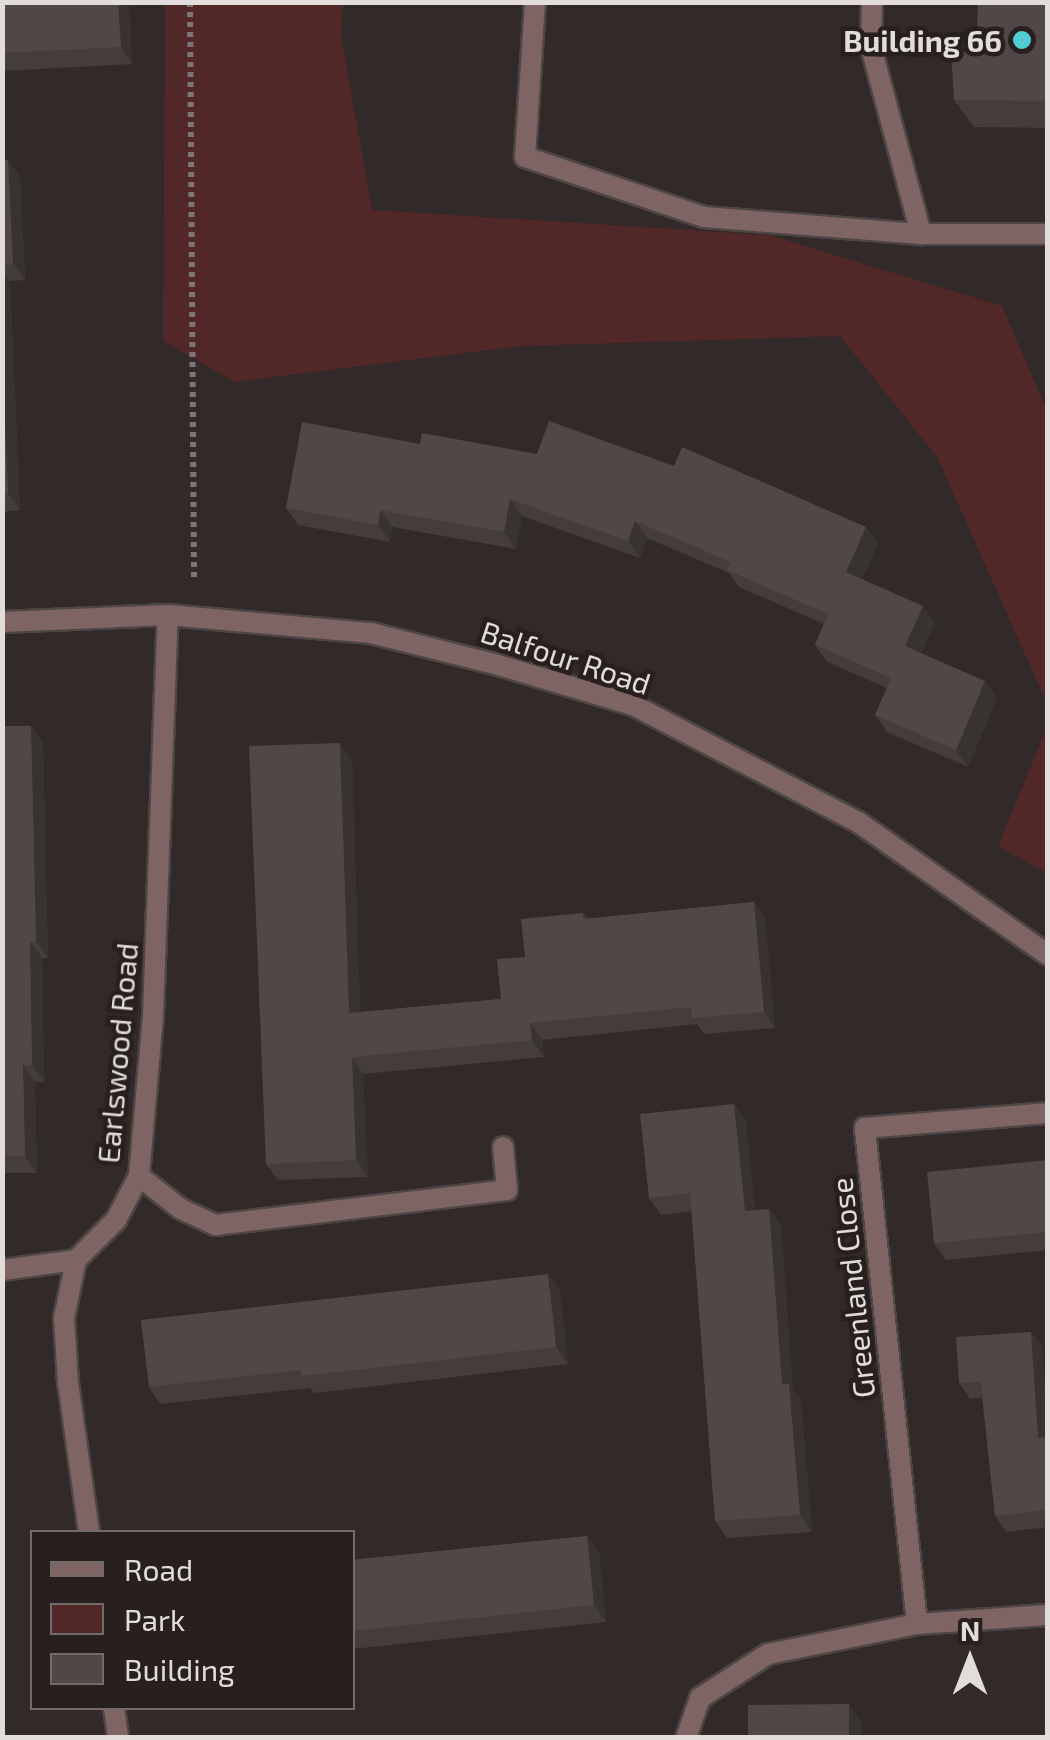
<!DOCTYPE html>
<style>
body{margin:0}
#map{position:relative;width:1050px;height:1740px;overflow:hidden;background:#322929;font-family:"Exo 2",sans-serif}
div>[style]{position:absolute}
.green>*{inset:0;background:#522728}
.path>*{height:6px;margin-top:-3px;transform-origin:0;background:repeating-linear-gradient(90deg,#7e7676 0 5px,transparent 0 10px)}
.roads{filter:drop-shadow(2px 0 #4e4645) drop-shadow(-2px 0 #4e4645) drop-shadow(0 2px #4e4645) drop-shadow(0 -2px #4e4645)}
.service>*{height:20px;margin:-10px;padding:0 10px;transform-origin:10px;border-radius:10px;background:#7e6564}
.minor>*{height:20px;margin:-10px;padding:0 10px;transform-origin:10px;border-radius:10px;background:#7e6564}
.wall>*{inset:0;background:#453d3c}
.shaded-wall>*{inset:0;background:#383231}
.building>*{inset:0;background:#504746}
.dots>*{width:28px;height:28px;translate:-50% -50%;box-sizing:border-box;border:5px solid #281f1f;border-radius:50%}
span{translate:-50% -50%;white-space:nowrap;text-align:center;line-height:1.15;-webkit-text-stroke:9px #281f1f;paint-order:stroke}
.poi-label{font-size:30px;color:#e2dcdb;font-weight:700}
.right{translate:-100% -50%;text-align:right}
.street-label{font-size:30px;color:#e2dcdb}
.frame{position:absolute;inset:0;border:5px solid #e2dcdb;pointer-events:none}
.legend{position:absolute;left:30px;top:1530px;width:325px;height:180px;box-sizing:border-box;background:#281f1f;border:2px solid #726b6a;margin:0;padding:12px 18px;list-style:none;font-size:30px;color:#e2dcdb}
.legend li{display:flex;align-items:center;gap:20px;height:50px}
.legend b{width:50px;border:2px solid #726b6a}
.north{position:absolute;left:920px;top:1610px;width:100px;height:100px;-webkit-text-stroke:8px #281f1f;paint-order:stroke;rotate:0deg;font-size:28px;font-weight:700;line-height:40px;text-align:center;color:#e2dcdb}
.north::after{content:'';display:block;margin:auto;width:35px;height:45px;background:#e2dcdb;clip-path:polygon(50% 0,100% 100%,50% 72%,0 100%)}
</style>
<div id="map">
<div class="green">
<i style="clip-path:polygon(165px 3px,343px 3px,341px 35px,372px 210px,769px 235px,1002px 306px,1047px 411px,1047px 703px,937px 457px,840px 336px,522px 346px,235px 382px,163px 341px)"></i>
<i style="clip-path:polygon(1047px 727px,1047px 873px,998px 846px)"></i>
</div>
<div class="path">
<i style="left:190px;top:2px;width:578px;rotate:89.6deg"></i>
</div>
<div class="roads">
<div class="service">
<i style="left:535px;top:2px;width:155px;rotate:93.7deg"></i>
<i style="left:525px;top:157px;width:189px;rotate:18.5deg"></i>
<i style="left:704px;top:217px;width:218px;rotate:4.5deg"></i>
<i style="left:921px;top:234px;width:127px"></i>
<i style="left:872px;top:2px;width:45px;rotate:91.3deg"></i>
<i style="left:871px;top:47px;width:194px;rotate:75deg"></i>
</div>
<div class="minor">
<i style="left:2px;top:622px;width:166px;rotate:-2.4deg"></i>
<i style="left:168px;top:615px;width:204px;rotate:5.1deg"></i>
<i style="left:371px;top:633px;width:131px;rotate:14.1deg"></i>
<i style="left:498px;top:665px;width:141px;rotate:16.5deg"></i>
<i style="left:633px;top:705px;width:254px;rotate:27.5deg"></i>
<i style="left:858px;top:822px;width:232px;rotate:35deg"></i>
<i style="left:139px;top:1176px;width:53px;rotate:38.2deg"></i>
<i style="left:181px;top:1209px;width:38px;rotate:25deg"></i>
<i style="left:215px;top:1225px;width:294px;rotate:-6.8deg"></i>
<i style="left:507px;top:1190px;width:43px;rotate:-95.3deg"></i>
<i style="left:2px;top:1270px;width:75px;rotate:-7.7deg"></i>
<i style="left:89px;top:1532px;width:150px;rotate:-98deg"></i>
<i style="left:68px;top:1383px;width:65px;rotate:-93.5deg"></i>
<i style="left:64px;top:1318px;width:59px;rotate:-78.3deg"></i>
<i style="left:76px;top:1260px;width:57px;rotate:-45deg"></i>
<i style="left:116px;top:1220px;width:50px;rotate:-62.4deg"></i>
<i style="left:139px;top:1176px;width:161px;rotate:-85deg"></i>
<i style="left:153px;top:1016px;width:401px;rotate:-87.9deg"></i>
<i style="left:917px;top:1624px;width:499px;rotate:-96deg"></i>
<i style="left:865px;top:1128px;width:184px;rotate:-4.7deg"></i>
<i style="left:114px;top:1708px;width:30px;rotate:82deg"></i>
<i style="left:686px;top:1738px;width:42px;rotate:-70.7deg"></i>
<i style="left:700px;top:1698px;width:81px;rotate:-32.9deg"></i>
<i style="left:768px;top:1654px;width:152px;rotate:-11.4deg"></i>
<i style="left:917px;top:1624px;width:131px;rotate:-3.9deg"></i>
</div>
</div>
<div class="wall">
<i style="clip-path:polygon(2px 2px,129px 2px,132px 64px,2px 71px)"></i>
<i style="clip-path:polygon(1048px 2px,1048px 128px,974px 127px,954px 100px,976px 54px)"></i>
<i style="clip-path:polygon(2px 160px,8px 160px,20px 177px,25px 280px,10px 281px,20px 510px,2px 512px)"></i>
<i style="clip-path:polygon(420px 444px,674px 466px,866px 527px,878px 544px,862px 579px,935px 623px,921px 653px,997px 698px,968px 767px,887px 732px,875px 715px,887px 688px,827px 662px,815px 645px,824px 624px,739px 587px,729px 573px,647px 538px,640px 558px,522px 516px,516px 549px,392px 527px,390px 542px,298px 525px,286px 508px)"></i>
<i style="clip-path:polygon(2px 726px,31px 726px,43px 743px,48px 958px,42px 958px,44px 1082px,35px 1082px,37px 1173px,2px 1173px)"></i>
<i style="clip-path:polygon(352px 760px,360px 1012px,501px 999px,525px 957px,583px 913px,587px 919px,754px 902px,765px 918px,775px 1028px,704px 1034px,697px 1024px,542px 1040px,544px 1057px,363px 1074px,368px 1177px,278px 1180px,266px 1164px)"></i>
<i style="clip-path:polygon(734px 1104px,746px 1121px,755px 1210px,769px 1209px,781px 1226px,793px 1390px,801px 1401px,812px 1532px,727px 1538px,715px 1521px,692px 1211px,661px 1215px,649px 1198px)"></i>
<i style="clip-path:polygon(1048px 1160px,1048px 1250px,946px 1260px,934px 1243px)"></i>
<i style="clip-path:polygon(560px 1291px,568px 1364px,314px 1393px,310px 1388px,160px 1404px,149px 1387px)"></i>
<i style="clip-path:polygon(1031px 1332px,1042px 1347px,1048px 1434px,1048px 1527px,1006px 1532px,995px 1516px,982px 1398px,970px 1399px,959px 1383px)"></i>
<i style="clip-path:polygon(587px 1536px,599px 1553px,606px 1622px,352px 1649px,352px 1560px)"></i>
</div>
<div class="shaded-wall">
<i style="clip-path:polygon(118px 2px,129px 2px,132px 64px,121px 47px)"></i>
<i style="clip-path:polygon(8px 160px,20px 177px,25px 280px,13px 263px)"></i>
<i style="clip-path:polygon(2px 270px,10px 281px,20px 510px,8px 493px,2px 362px)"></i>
<i style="clip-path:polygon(510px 499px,522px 516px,516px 549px,504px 532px)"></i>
<i style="clip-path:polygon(380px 510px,392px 527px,390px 542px,378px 525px)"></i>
<i style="clip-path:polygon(635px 521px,647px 538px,640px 558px,628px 541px)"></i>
<i style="clip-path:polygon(866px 527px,878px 544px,858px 589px,846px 572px)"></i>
<i style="clip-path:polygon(923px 606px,935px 623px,917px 664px,905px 646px)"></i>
<i style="clip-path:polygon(985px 681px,997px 698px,968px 767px,956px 750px)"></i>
<i style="clip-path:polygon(31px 726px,43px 743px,48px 958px,36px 941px)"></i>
<i style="clip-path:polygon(340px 743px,352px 760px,361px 1030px,349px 1013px)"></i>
<i style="clip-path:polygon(754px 902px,765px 918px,775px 1028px,764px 1012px)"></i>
<i style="clip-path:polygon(30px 941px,42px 958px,44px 1082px,32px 1065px)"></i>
<i style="clip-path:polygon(530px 1023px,542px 1040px,544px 1057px,532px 1040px)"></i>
<i style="clip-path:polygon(352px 1057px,363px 1074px,368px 1177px,356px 1160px)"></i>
<i style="clip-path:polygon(23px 1065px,35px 1082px,37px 1173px,25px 1156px)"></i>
<i style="clip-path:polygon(734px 1104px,746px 1121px,757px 1228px,745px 1211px)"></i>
<i style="clip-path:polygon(769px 1209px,781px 1226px,793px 1390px,801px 1401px,812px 1532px,800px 1515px,782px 1384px)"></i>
<i style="clip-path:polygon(548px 1274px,560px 1291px,568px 1364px,556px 1347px)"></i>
<i style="clip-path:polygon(1031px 1332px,1042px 1347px,1048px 1452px,1038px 1438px)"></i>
<i style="clip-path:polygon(587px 1536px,599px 1553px,606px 1622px,594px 1605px)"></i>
<i style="clip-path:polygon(849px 1704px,861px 1721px,861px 1738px,849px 1738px)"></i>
</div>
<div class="building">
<i style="clip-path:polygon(2px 2px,118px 2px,121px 47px,2px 53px)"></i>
<i style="clip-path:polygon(978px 2px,1048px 2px,1048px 101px,954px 100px,951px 50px,976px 54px)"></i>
<i style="clip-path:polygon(2px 160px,8px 160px,13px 263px,2px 264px)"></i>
<i style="clip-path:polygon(2px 362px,8px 493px,2px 494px)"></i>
<i style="clip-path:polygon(549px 421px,674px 466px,682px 447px,866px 527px,846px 572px,923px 606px,905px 646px,985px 681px,956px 750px,875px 715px,891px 678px,815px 645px,828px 614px,727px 570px,731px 562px,635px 521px,628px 541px,510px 499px,504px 532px,380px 510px,378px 525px,286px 508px,302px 422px,420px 444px,422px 433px,537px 454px)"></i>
<i style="clip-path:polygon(2px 726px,31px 726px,36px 941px,30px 941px,32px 1065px,23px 1065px,25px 1156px,2px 1156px)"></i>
<i style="clip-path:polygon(340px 743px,349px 1013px,501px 999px,497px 959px,525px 957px,521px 919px,583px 913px,583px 919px,754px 902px,764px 1012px,692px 1018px,691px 1007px,530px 1023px,532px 1040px,352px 1057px,356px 1160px,266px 1164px,249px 746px)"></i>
<i style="clip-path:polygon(734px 1104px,745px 1211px,769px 1209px,782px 1384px,789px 1384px,800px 1515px,715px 1521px,690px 1193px,649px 1198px,640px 1114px)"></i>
<i style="clip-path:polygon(1048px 1160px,1048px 1232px,934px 1243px,927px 1172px)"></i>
<i style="clip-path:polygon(548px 1274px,556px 1347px,302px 1376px,301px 1370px,149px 1387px,141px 1320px)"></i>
<i style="clip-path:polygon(1031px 1332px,1038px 1438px,1048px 1437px,1048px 1510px,995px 1516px,981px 1382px,959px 1383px,956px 1337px)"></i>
<i style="clip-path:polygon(587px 1536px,594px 1605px,352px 1631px,352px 1560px)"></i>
<i style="clip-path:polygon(849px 1704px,849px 1738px,748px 1738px,748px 1705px)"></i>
</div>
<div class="dots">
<i style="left:1022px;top:40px;background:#51ccd3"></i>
</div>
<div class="poi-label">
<span class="right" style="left:1002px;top:40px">Building 66</span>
</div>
<div class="street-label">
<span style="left:566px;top:657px;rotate:18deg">Balfour Road</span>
<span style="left:117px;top:1053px;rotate:-85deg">Earlswood Road</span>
<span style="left:852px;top:1288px;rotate:-96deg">Greenland Close</span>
</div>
<div class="frame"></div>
<ul class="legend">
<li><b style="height:12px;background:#7e6564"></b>Road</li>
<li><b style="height:28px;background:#522728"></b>Park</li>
<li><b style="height:28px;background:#504746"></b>Building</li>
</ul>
<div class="north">N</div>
</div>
